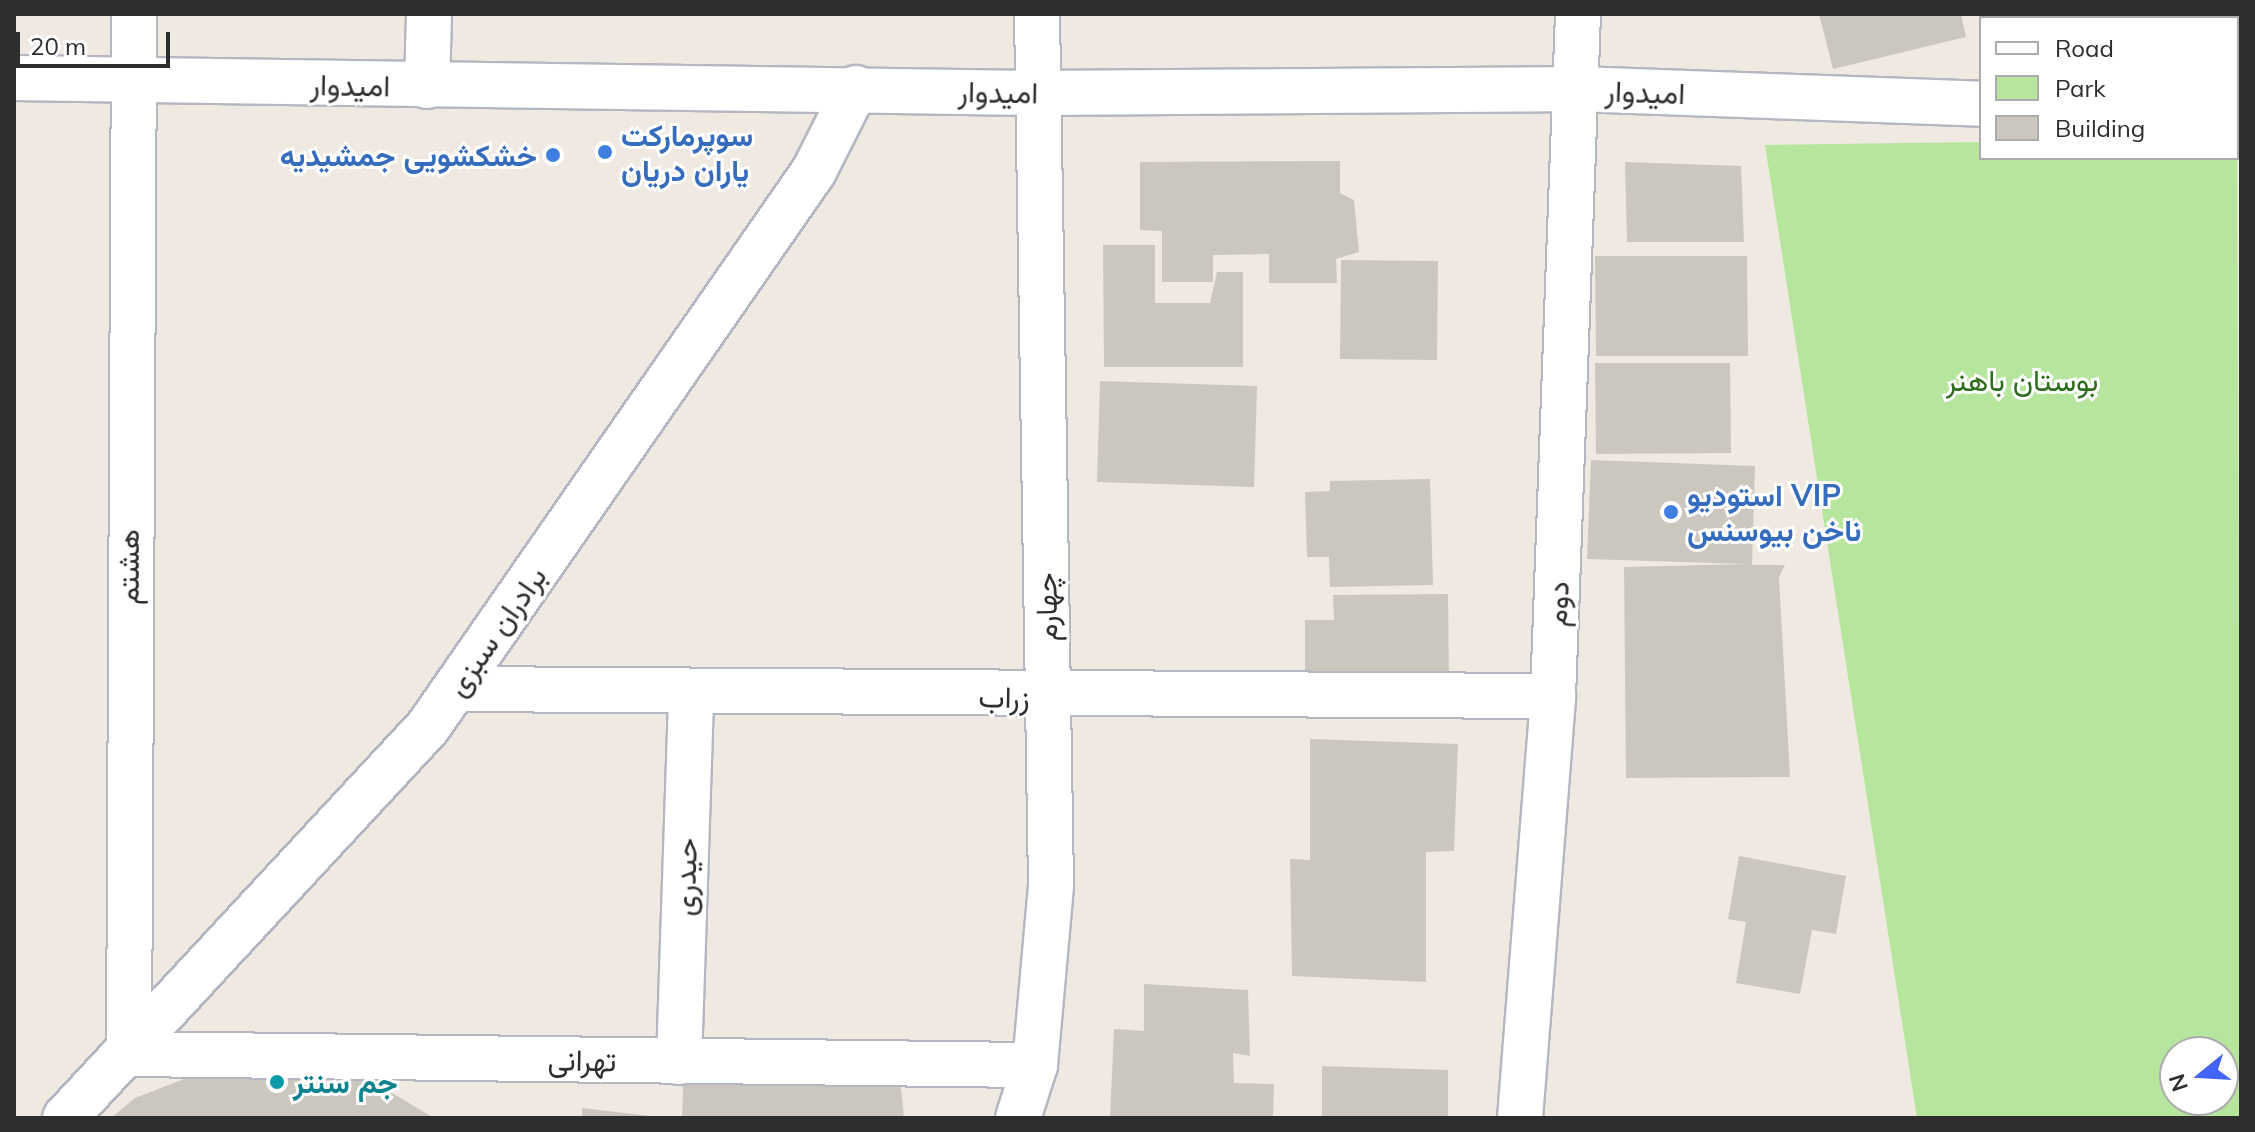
<!DOCTYPE html>
<meta charset="utf-8">
<style>
body{margin:0}
#map{position:relative;width:2255px;height:1132px;overflow:hidden;background:#efe9e1;font-family:Mulish,Vazirmatn,sans-serif}
div>[style]{position:absolute}
.green>*{inset:0;background:#b6e59e}
.building>*{inset:0;background:#cbc7bf}
.roads{filter:drop-shadow(2px 0 #b4b7c1) drop-shadow(-2px 0 #b4b7c1) drop-shadow(0 2px #b4b7c1) drop-shadow(0 -2px #b4b7c1)}
.minor>*{height:44px;margin:-22px;padding:0 22px;transform-origin:22px;border-radius:22px;background:#fff}
.dots>*{width:22px;height:22px;translate:-50% -50%;box-sizing:border-box;border:4px solid #fff;border-radius:50%}
span{translate:-50% -50%;white-space:nowrap;text-align:center;line-height:1.15;-webkit-text-stroke:6px #fff;paint-order:stroke}
.street-label{font-size:30px;color:#2e2e2e}
.shop-label{font-size:30px;color:#366cbe;font-weight:700}
.left{translate:0 -50%;text-align:left}
.right{translate:-100% -50%;text-align:right}
.park-label{font-size:30px;color:#2c6e1b}
.culture-label{font-size:30px;color:#0d838f;font-weight:700}
.frame{position:absolute;inset:0;border:16px solid #2e2e2e;pointer-events:none}
.legend{position:absolute;left:1979px;top:16px;width:260px;height:144px;box-sizing:border-box;background:#fff;border:2px solid #ababab;margin:0;padding:10px 14px;list-style:none;font-size:24px;color:#2e2e2e}
.legend li{display:flex;align-items:center;gap:16px;height:40px}
.legend b{width:40px;border:2px solid #ababab}
.north{position:absolute;left:2159px;top:1036px;width:80px;height:80px;box-sizing:border-box;background:#fff;border:2px solid #ababab;border-radius:50%;rotate:252deg;font-size:22px;font-weight:700;line-height:32px;text-align:center;color:#2e2e2e}
.north::after{content:'';display:block;margin:auto;width:28px;height:36px;background:#4264fb;clip-path:polygon(50% 0,100% 100%,50% 72%,0 100%)}
.scale{position:absolute;left:16px;top:32px;width:154px;height:36px;box-sizing:border-box;border:4px solid #2e2e2e;border-top:0;padding-left:10px;font-size:24px;line-height:28px;white-space:nowrap;color:#2e2e2e;-webkit-text-stroke:6px #fff;paint-order:stroke}
</style>
<div id="map">
<div class="green">
<i style="clip-path:polygon(evenodd,2237px 139px,2241px 1118px,1917px 1118px,1765px 145px,1981px 142px,1981px 158px,2237px 158px,2237px 139px,2175px 1052px,2223px 1052px,2223px 1100px,2175px 1100px,2175px 1052px)"></i>
</div>
<div class="building">
<i style="clip-path:polygon(1819px 14px,1961px 14px,1966px 37px,1833px 69px)"></i>
<i style="clip-path:polygon(1340px 161px,1340px 193px,1354px 200px,1359px 252px,1336px 259px,1337px 283px,1269px 283px,1269px 254px,1213px 255px,1213px 282px,1162px 282px,1162px 231px,1140px 230px,1140px 162px)"></i>
<i style="clip-path:polygon(1625px 162px,1741px 166px,1744px 242px,1627px 242px)"></i>
<i style="clip-path:polygon(1103px 245px,1155px 245px,1155px 303px,1210px 303px,1217px 272px,1243px 272px,1243px 367px,1104px 367px)"></i>
<i style="clip-path:polygon(1595px 256px,1747px 256px,1748px 356px,1596px 356px)"></i>
<i style="clip-path:polygon(1341px 260px,1438px 261px,1437px 360px,1340px 359px)"></i>
<i style="clip-path:polygon(1595px 363px,1730px 363px,1731px 453px,1596px 454px)"></i>
<i style="clip-path:polygon(1100px 381px,1257px 386px,1254px 487px,1097px 482px)"></i>
<i style="clip-path:polygon(1591px 460px,1755px 466px,1752px 565px,1785px 565px,1779px 577px,1790px 777px,1626px 778px,1624px 567px,1746px 564px,1587px 559px)"></i>
<i style="clip-path:polygon(1430px 479px,1433px 585px,1330px 587px,1329px 557px,1307px 557px,1305px 492px,1330px 491px,1330px 481px)"></i>
<i style="clip-path:polygon(1448px 594px,1449px 687px,1305px 688px,1305px 620px,1334px 620px,1333px 595px)"></i>
<i style="clip-path:polygon(1310px 739px,1458px 744px,1454px 851px,1426px 852px,1426px 982px,1292px 976px,1290px 859px,1310px 860px)"></i>
<i style="clip-path:polygon(1739px 856px,1846px 876px,1836px 934px,1812px 930px,1800px 994px,1736px 983px,1746px 922px,1728px 919px)"></i>
<i style="clip-path:polygon(1144px 984px,1248px 990px,1250px 1056px,1233px 1053px,1234px 1083px,1274px 1084px,1273px 1118px,1110px 1118px,1114px 1029px,1144px 1031px)"></i>
<i style="clip-path:polygon(337px 1060px,434px 1118px,111px 1118px,135px 1098px,197px 1074px)"></i>
<i style="clip-path:polygon(684px 1063px,899px 1069px,904px 1118px,682px 1118px)"></i>
<i style="clip-path:polygon(1322px 1066px,1448px 1070px,1448px 1118px,1322px 1118px)"></i>
<i style="clip-path:polygon(582px 1108px,650px 1116px,650px 1118px,582px 1118px)"></i>
</div>
<div class="roads">
<div class="minor">
<i style="left:14px;top:78px;width:1021px;rotate:0.84deg"></i>
<i style="left:1035px;top:93px;width:544px;rotate:-0.42deg"></i>
<i style="left:1579px;top:89px;width:402px;rotate:2.1deg"></i>
<i style="left:427px;top:86px;width:72px;rotate:-88.4deg"></i>
<i style="left:2237px;top:113px;width:4px"></i>
<i style="left:455px;top:689px;width:1098px;rotate:0.37deg"></i>
<i style="left:129px;top:1054px;width:1040px;rotate:-89.72deg"></i>
<i style="left:129px;top:1054px;width:906px;rotate:0.7deg"></i>
<i style="left:679px;top:1062px;width:370px;rotate:-88.1deg"></i>
<i style="left:65px;top:1118px;width:534px;rotate:-47.13deg"></i>
<i style="left:428px;top:727px;width:677px;rotate:-55.23deg"></i>
<i style="left:814px;top:171px;width:93px;rotate:-63.2deg"></i>
<i style="left:1018px;top:1118px;width:56px;rotate:-72.2deg"></i>
<i style="left:1035px;top:1065px;width:181px;rotate:-84.9deg"></i>
<i style="left:1051px;top:885px;width:871px;rotate:-90.92deg"></i>
<i style="left:1520px;top:1118px;width:423px;rotate:-85.5deg"></i>
<i style="left:1553px;top:696px;width:682px;rotate:-87.9deg"></i>
</div>
</div>
<div class="dots">
<i style="left:605px;top:152px;background:#3f7fe0"></i>
<i style="left:553px;top:155px;background:#3f7fe0"></i>
<i style="left:1671px;top:512px;background:#3f7fe0"></i>
<i style="left:277px;top:1082px;background:#0f9aa8"></i>
</div>
<div class="street-label">
<span style="left:350px;top:85px;rotate:1deg">امیدوار</span>
<span style="left:998px;top:92px;rotate:1deg">امیدوار</span>
<span style="left:1645px;top:92px;rotate:2deg">امیدوار</span>
<span style="left:128px;top:567px;rotate:-90deg">هشتم</span>
<span style="left:1557px;top:604px;rotate:-87deg">دوم</span>
<span style="left:1046px;top:607px;rotate:-91deg">چهارم</span>
<span style="left:496px;top:631px;rotate:-55deg">برادران سبزی</span>
<span style="left:1004px;top:697px;rotate:1deg">زراب</span>
<span style="left:685px;top:877px;rotate:-88deg">حیدری</span>
<span style="left:582px;top:1060px;rotate:1deg">تهرانی</span>
</div>
<div class="shop-label">
<span class="left" style="left:621px;top:152px">سوپرمارکت<br>یاران دریان</span>
<span class="right" style="left:537px;top:155px">خشکشویی جمشیدیه</span>
<span class="left" style="left:1687px;top:512px">استودیو VIP<br>ناخن بیوسنس</span>
</div>
<div class="park-label">
<span style="left:2022px;top:380px">بوستان باهنر</span>
</div>
<div class="culture-label">
<span class="left" style="left:293px;top:1082px">جم سنتر</span>
</div>
<div class="frame"></div>
<ul class="legend">
<li><b style="height:10px;background:#fff"></b>Road</li>
<li><b style="height:22px;background:#b6e59e"></b>Park</li>
<li><b style="height:22px;background:#cbc7bf"></b>Building</li>
</ul>
<div class="north">N</div>
<div class="scale">20 m</div>
</div>
